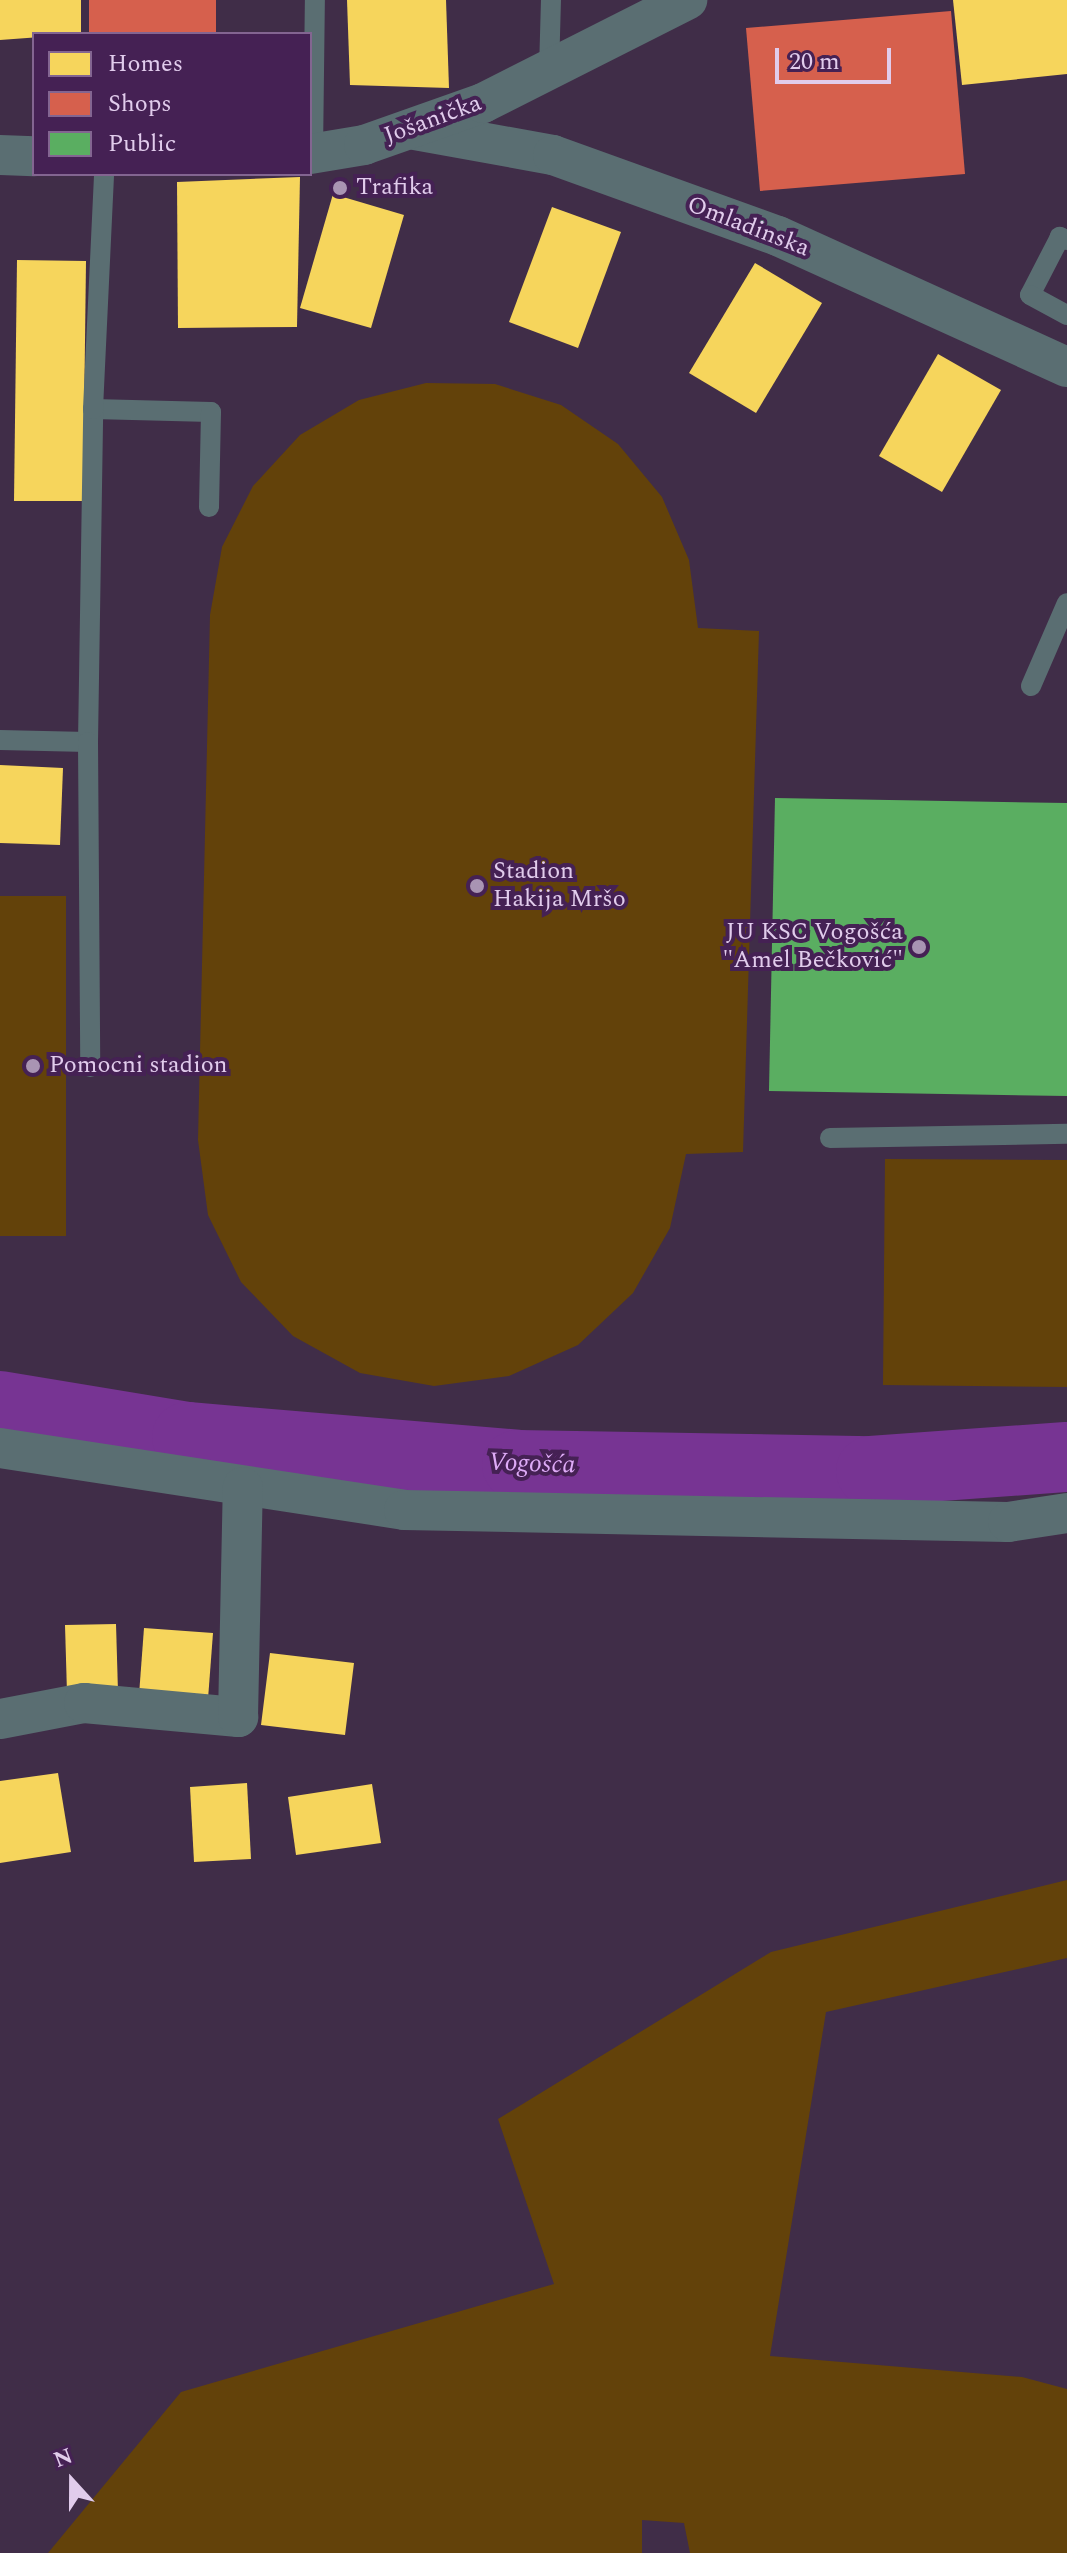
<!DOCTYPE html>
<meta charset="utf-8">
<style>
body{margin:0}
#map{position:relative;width:1067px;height:2553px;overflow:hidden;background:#402d48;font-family:Spectral,serif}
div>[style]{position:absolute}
.green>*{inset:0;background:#63420a}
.homes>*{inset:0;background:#f6d55c}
.shops>*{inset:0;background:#d6604d}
.public>*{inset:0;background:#5aae61}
.river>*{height:70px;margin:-35px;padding:0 35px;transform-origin:35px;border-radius:35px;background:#773493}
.lane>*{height:20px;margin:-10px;padding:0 10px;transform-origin:10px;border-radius:10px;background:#5a6e72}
.street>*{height:40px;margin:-20px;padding:0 20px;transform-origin:20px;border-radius:20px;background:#5a6e72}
.dots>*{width:22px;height:22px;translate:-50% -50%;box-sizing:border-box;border:4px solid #452154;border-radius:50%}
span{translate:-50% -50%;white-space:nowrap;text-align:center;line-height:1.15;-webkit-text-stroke:8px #452154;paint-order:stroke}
.street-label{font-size:24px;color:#e1ccec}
.poi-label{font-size:24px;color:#e1ccec}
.left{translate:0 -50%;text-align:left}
.right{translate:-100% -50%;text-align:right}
.water-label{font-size:26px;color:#deabf7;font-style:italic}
.legend{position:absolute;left:32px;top:32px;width:280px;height:144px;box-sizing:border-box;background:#452154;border:2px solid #836591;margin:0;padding:10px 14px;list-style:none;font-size:24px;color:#e1ccec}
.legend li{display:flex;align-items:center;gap:16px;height:40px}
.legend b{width:40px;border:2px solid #836591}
.north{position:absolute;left:32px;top:2441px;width:80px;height:80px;-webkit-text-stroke:6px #452154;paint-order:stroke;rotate:339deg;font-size:22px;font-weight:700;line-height:32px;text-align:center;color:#e1ccec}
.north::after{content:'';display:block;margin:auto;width:28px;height:36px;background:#e1ccec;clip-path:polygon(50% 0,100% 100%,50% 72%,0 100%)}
.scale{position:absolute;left:775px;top:48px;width:116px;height:36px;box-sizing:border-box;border:4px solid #e1ccec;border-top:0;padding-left:10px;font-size:24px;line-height:28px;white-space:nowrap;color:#e1ccec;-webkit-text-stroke:6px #452154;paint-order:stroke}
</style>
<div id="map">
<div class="green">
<i style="clip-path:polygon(426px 383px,495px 384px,561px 405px,618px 444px,662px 497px,689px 560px,698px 628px,759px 631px,743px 1152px,686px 1154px,670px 1228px,633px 1293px,578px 1345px,509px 1376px,434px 1386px,360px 1373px,293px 1336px,241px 1282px,208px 1215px,198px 1140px,210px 615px,222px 547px,253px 486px,300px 435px,359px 400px)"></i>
<i style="clip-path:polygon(0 896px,66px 896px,66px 1236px,0 1236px)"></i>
<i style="clip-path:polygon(885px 1159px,1067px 1160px,1067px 1387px,883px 1385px)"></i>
<i style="clip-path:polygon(1067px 1880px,1067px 1958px,826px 2012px,770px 2356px,1022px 2377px,1067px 2389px,1067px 2553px,690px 2553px,684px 2523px,642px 2520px,642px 2553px,48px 2553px,181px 2392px,554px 2284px,498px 2119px,771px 1952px)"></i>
</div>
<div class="homes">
<i style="clip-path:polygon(0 0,81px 0,81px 34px,0 40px)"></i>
<i style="clip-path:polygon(347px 0,446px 0,449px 88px,350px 85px)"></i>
<i style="clip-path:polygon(953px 0,1067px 0,1067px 74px,962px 85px)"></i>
<i style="clip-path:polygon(300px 177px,297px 327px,178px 328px,177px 182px)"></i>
<i style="clip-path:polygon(333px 194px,404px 215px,371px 328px,300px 308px)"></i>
<i style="clip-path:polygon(552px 207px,621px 232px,578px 348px,509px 322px)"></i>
<i style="clip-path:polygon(17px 260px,86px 261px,83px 501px,14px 501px)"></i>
<i style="clip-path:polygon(755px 263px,822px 303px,756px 413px,689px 373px)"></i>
<i style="clip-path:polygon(938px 354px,1001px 390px,942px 492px,879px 456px)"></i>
<i style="clip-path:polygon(0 765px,63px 768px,60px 845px,0 843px)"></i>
<i style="clip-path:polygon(116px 1624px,118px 1692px,67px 1693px,65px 1625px)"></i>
<i style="clip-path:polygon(144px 1628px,213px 1633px,208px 1699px,139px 1695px)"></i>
<i style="clip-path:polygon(270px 1653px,354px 1663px,345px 1735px,261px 1725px)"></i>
<i style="clip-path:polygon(58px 1773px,71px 1852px,0 1863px,0 1781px)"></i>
<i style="clip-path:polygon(247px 1783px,251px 1859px,194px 1862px,190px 1787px)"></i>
<i style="clip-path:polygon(372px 1784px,381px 1843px,296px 1855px,288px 1797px)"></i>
</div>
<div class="shops">
<i style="clip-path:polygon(89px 0,216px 0,216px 34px,89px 34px)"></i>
<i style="clip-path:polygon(951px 11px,965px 174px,760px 191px,746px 28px)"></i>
</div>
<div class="public">
<i style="clip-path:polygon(775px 798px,1067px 803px,1067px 1096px,769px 1091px)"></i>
</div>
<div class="river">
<i style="left:0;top:1406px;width:190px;rotate:9.4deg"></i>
<i style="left:187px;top:1437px;width:331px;rotate:4.8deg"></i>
<i style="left:517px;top:1465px;width:354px;rotate:1deg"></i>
<i style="left:871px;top:1471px;width:196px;rotate:-4.1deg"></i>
</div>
<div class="lane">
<i style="left:549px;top:71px;width:71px;rotate:-88.4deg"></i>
<i style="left:313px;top:154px;width:154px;rotate:-89.3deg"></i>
<i style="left:1067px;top:240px;width:8px;rotate:-157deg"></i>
<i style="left:1060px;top:237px;width:65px;rotate:117.3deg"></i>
<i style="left:1030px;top:295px;width:42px;rotate:28.4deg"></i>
<i style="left:93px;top:409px;width:118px;rotate:1.5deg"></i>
<i style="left:211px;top:412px;width:95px;rotate:91.2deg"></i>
<i style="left:1031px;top:686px;width:90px;rotate:-66.6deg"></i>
<i style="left:0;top:740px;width:88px;rotate:1.3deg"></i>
<i style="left:88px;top:742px;width:333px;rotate:-89.1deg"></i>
<i style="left:93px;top:409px;width:235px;rotate:-87.3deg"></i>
<i style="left:88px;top:742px;width:325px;rotate:89.6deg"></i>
<i style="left:830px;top:1138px;width:237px;rotate:-1deg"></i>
</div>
<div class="street">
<i style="left:415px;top:130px;width:140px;rotate:10.3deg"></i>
<i style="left:553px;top:155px;width:239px;rotate:19.8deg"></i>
<i style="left:778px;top:236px;width:317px;rotate:24.4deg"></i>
<i style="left:310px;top:154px;width:55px;rotate:-9.5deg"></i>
<i style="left:364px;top:145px;width:126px;rotate:-19.4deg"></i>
<i style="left:483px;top:103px;width:229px;rotate:-26.8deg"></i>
<i style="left:0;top:155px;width:34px;rotate:2deg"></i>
<i style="left:0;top:1448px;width:409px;rotate:8.7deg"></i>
<i style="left:404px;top:1510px;width:604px;rotate:1.14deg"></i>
<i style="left:1008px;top:1522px;width:60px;rotate:-8.7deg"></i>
<i style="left:0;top:1719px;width:86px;rotate:-10.8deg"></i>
<i style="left:84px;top:1703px;width:155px;rotate:5.2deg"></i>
<i style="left:238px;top:1717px;width:230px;rotate:-88.8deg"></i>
</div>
<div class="dots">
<i style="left:340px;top:188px;background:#a994b3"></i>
<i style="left:477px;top:886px;background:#a994b3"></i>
<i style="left:919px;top:947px;background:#a994b3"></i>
<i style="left:33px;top:1066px;background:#a994b3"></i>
</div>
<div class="street-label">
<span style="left:433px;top:120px;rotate:-20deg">Jošanička</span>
<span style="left:748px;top:227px;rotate:21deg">Omladinska</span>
</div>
<div class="poi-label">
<span class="left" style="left:356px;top:188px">Trafika</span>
<span class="left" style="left:493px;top:886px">Stadion<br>Hakija Mršo</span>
<span class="right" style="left:903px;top:947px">JU KSC Vogošća<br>"Amel Bečković"</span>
<span class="left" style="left:49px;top:1066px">Pomocni stadion</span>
</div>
<div class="water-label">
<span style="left:532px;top:1464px;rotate:2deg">Vogošća</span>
</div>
<ul class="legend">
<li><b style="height:22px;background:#f6d55c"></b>Homes</li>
<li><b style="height:22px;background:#d6604d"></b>Shops</li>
<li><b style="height:22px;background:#5aae61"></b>Public</li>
</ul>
<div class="north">N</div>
<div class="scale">20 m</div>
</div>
